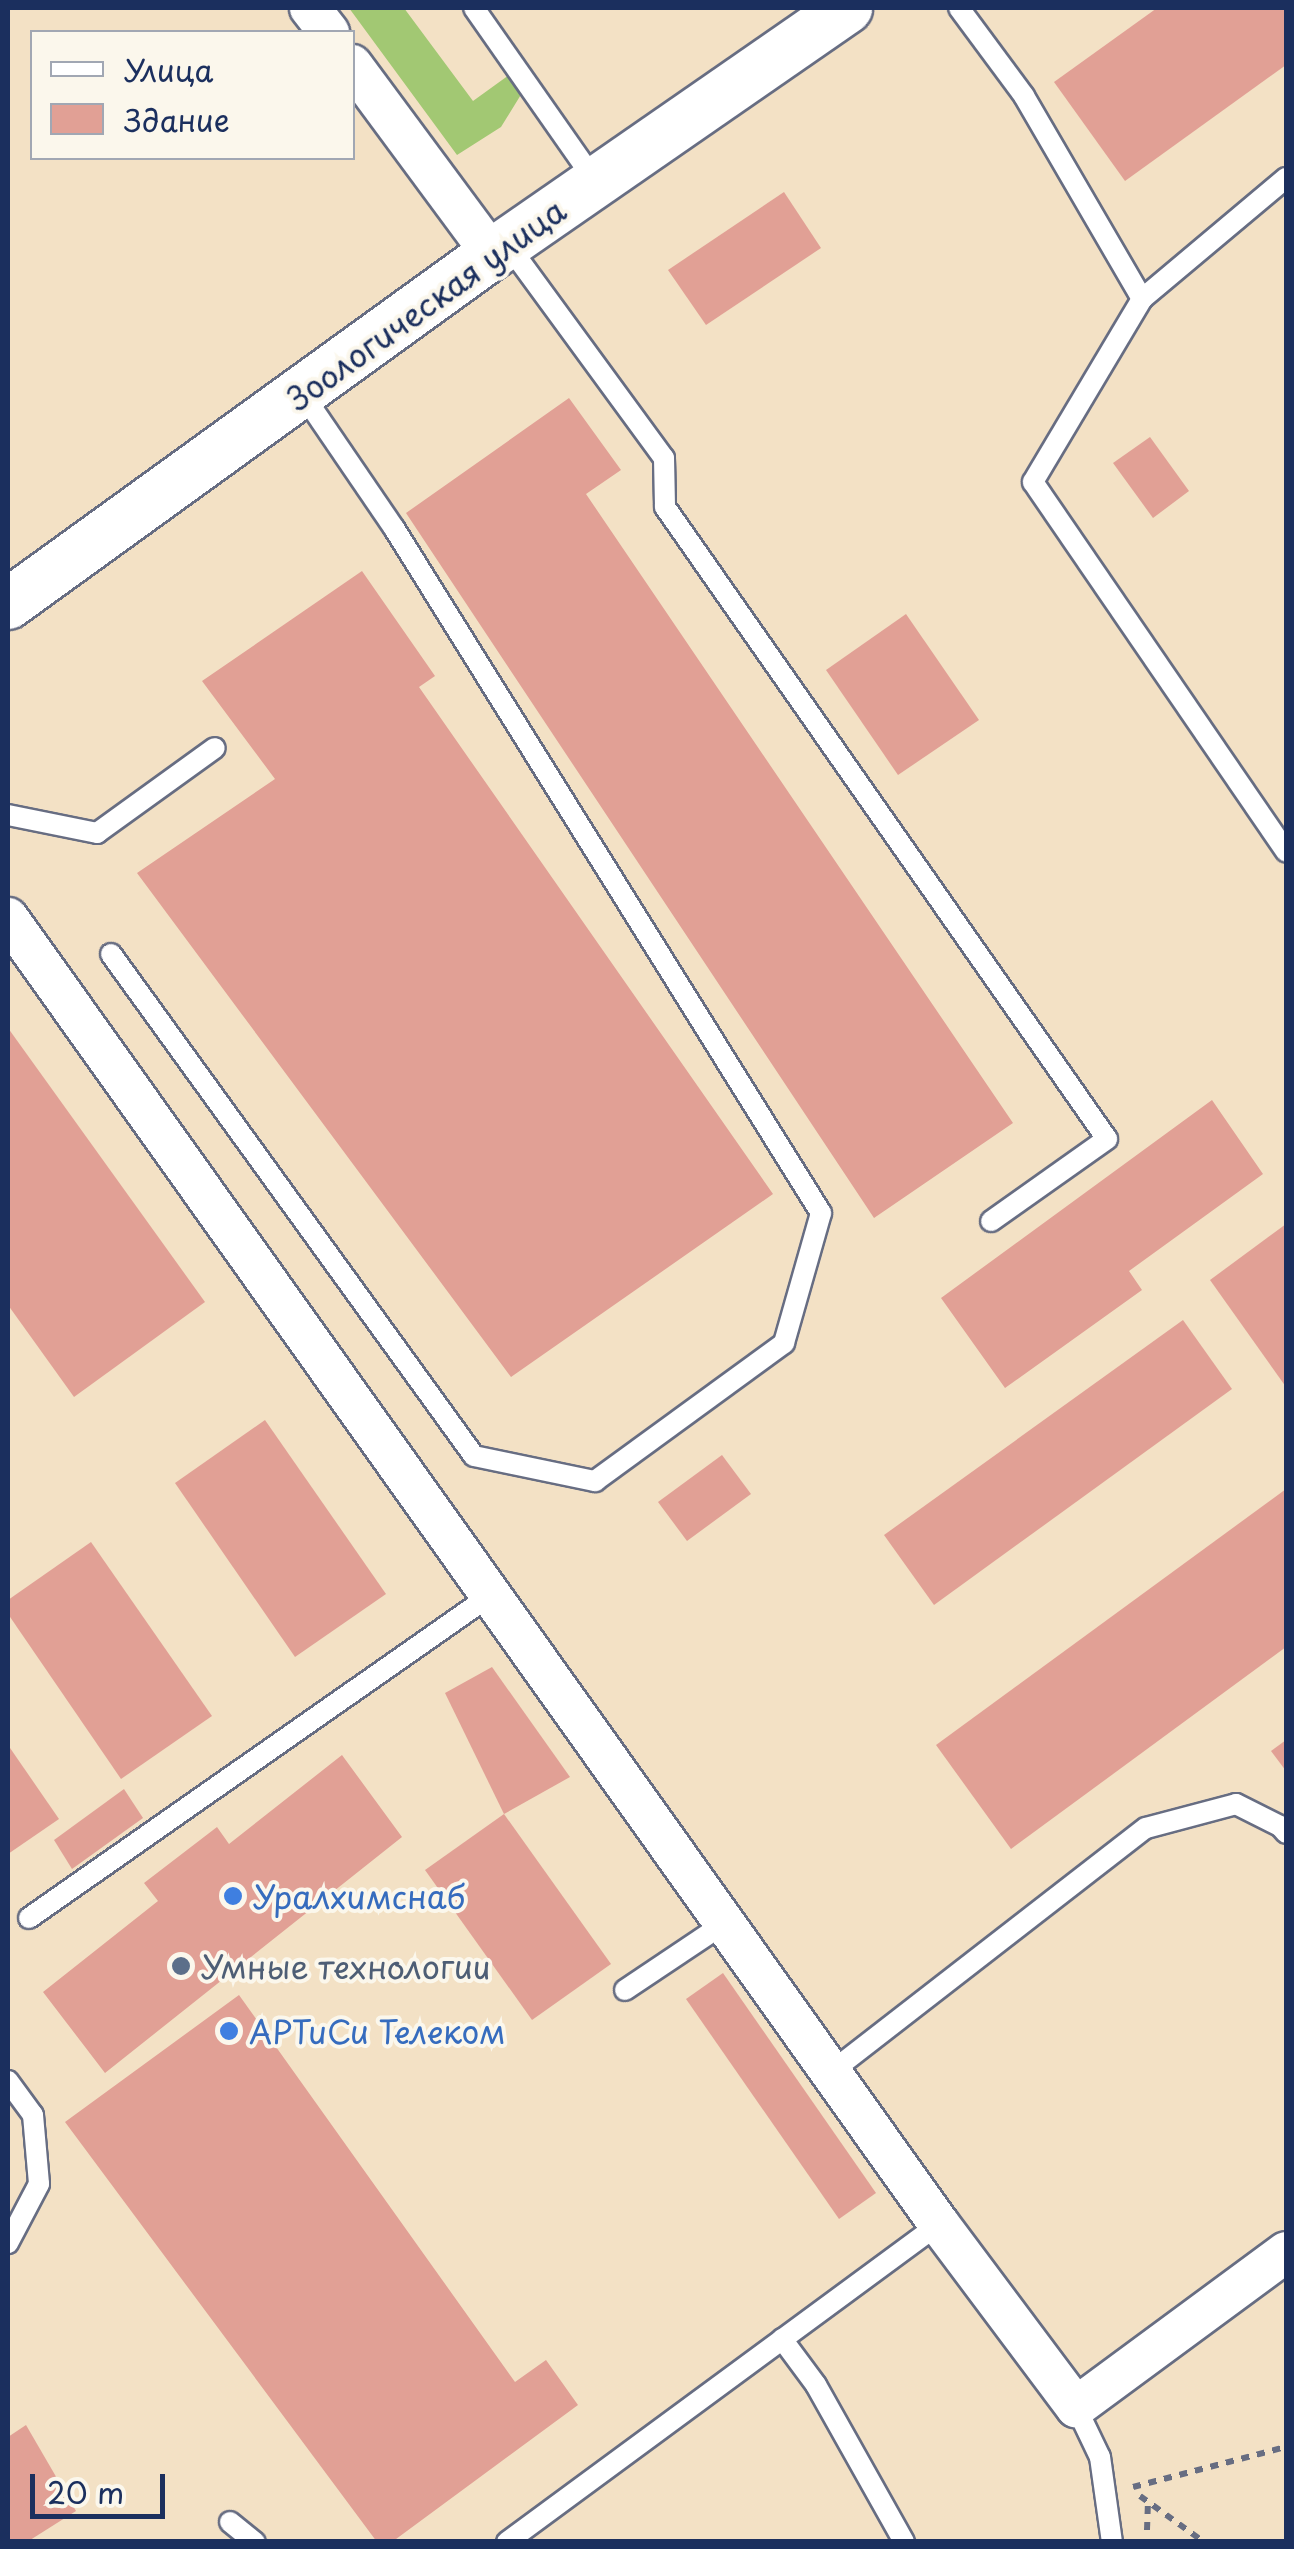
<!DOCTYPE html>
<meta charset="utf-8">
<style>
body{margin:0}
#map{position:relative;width:1294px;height:2549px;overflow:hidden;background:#f3e1c5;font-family:"Playpen Sans",sans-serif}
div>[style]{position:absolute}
.green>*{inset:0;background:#a2c873}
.building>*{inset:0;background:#e1a095}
.path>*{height:6px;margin-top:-3px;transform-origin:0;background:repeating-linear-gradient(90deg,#676d82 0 8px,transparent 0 16px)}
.roads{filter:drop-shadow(2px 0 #676d82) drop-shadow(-2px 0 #676d82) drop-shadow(0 2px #676d82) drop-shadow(0 -2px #676d82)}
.service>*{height:20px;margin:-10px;padding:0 10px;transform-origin:10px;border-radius:10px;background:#fff}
.minor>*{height:40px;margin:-20px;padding:0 20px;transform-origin:20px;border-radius:20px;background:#fff}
.tertiary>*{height:50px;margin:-25px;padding:0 25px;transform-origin:25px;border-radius:25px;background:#fff}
.dots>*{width:28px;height:28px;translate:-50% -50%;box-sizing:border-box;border:5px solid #fbf7ec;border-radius:50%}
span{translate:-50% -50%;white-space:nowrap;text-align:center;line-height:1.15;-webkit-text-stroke:8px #fbf7ec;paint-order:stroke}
.street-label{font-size:32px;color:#1b2f5e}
.shop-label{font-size:32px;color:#366cbe}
.left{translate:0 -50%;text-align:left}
.service-label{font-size:32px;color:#4e5e75}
.frame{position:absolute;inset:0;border:10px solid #1b2f5e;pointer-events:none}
.legend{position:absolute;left:30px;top:30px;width:325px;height:130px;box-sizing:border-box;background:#fbf7ec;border:2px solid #a1a7b3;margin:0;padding:12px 18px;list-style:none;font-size:30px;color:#1b2f5e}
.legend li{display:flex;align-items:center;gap:20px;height:50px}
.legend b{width:50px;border:2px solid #a1a7b3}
.scale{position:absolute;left:30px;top:2474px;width:135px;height:45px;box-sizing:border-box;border:5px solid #1b2f5e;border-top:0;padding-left:12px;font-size:30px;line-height:35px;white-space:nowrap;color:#1b2f5e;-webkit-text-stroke:8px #fbf7ec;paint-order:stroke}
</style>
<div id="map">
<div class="green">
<i style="clip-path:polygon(349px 8px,404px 8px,473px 101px,509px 75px,522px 93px,501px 127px,457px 155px)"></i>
</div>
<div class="building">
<i style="clip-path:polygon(1157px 8px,1286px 8px,1286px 65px,1125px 181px,1054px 82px)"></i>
<i style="clip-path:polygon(784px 192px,821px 248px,706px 325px,668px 270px)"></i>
<i style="clip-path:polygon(569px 398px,621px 470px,586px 494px,1013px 1123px,874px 1218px,406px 513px)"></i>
<i style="clip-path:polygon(1150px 437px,1189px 491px,1153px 518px,1113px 463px)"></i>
<i style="clip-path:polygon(362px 571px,435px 676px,419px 687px,773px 1194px,511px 1377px,137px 873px,275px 779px,202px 681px)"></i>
<i style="clip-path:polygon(906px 614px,979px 720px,898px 775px,826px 670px)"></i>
<i style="clip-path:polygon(8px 1028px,205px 1302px,74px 1397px,8px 1305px)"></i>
<i style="clip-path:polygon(1212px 1100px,1263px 1174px,1129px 1271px,1142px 1290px,1005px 1388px,941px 1298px)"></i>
<i style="clip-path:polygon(1286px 1224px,1286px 1387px,1210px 1280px)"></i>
<i style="clip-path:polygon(1183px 1320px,1232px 1389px,934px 1605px,884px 1535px)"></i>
<i style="clip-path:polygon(265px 1420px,386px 1594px,295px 1657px,175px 1483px)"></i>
<i style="clip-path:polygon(722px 1455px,751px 1494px,687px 1541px,658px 1502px)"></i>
<i style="clip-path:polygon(1286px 1489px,1286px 1647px,1011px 1849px,936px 1745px)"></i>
<i style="clip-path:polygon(91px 1542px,212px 1716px,121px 1779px,8px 1614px,8px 1600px)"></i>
<i style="clip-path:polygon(492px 1667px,570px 1777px,504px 1814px,445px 1693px)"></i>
<i style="clip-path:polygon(1286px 1740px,1286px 1771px,1271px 1751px)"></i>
<i style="clip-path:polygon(8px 1745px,59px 1819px,8px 1854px)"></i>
<i style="clip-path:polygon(342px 1755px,402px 1837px,105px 2073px,43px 1992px,158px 1901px,144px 1883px,217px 1827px,229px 1844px)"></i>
<i style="clip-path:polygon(124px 1789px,143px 1818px,72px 1869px,54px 1840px)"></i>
<i style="clip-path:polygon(504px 1814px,611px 1964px,532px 2020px,425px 1870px)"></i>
<i style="clip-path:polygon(723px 1973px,876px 2193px,839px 2219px,686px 1999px)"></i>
<i style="clip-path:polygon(239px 1995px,515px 2382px,546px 2360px,578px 2405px,392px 2542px,377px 2542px,65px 2122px)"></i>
<i style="clip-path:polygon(26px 2425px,76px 2511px,27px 2542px,8px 2542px,8px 2437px)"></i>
</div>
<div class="path">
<i style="left:1133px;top:2487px;width:158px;rotate:-14.7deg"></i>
<i style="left:1140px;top:2496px;width:79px;rotate:35.7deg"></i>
<i style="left:1147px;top:2530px;width:27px;rotate:-88deg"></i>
</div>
<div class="roads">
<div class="service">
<i style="left:474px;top:8px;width:213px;rotate:55deg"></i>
<i style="left:959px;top:8px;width:109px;rotate:53.5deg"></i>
<i style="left:1024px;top:96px;width:235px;rotate:59.8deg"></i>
<i style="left:1286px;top:178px;width:188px;rotate:140deg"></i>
<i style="left:1142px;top:299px;width:213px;rotate:120.8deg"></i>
<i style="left:1033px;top:482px;width:448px;rotate:55.6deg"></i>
<i style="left:508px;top:245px;width:264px;rotate:53.8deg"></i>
<i style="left:664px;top:458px;width:49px;rotate:88.8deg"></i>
<i style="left:665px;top:507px;width:771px;rotate:55.03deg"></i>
<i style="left:1107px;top:1139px;width:142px;rotate:144.7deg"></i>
<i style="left:8px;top:815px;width:91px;rotate:11.4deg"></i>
<i style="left:97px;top:833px;width:145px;rotate:-35.8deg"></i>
<i style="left:111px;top:954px;width:619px;rotate:54.13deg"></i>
<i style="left:474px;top:1456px;width:124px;rotate:11.7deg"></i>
<i style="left:595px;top:1481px;width:234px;rotate:-36.1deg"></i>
<i style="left:784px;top:1343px;width:135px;rotate:-74.1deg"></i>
<i style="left:821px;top:1213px;width:807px;rotate:-121.94deg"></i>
<i style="left:394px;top:528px;width:163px;rotate:-124.3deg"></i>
<i style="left:29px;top:1918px;width:564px;rotate:-34.96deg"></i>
<i style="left:625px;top:1990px;width:120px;rotate:-33.8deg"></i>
<i style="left:831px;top:2072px;width:398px;rotate:-37.8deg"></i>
<i style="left:1146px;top:1828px;width:93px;rotate:-14.9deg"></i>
<i style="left:1236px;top:1804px;width:49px;rotate:26.6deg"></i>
<i style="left:1280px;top:1826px;width:9px;rotate:49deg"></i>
<i style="left:8px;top:2081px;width:42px;rotate:53.7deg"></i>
<i style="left:33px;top:2115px;width:69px;rotate:85deg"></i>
<i style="left:39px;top:2184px;width:67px;rotate:117.7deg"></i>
<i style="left:782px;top:2339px;width:57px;rotate:53.5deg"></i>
<i style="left:816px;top:2385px;width:180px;rotate:60.7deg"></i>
<i style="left:1076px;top:2407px;width:55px;rotate:64.4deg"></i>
<i style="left:1100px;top:2457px;width:86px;rotate:82deg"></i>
<i style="left:230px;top:2522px;width:32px;rotate:39deg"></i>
<i style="left:507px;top:2542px;width:536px;rotate:-36.36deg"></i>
</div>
<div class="minor">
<i style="left:310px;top:8px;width:31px;rotate:52deg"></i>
<i style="left:352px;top:65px;width:235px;rotate:53.5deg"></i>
<i style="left:8px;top:918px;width:1604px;rotate:54.52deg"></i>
<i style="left:939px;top:2224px;width:229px;rotate:53.2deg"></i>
<i style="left:1076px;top:2407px;width:261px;rotate:-36.4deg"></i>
</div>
<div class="tertiary">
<i style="left:8px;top:604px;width:597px;rotate:-35.87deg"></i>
<i style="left:492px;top:254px;width:432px;rotate:-34.7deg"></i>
</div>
</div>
<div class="dots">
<i style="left:233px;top:1896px;background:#3f7fe0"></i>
<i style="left:181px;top:1966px;background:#5c6f8a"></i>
<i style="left:229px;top:2031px;background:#3f7fe0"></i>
</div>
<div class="street-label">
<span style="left:426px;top:304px;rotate:-36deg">Зоологическая улица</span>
</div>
<div class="shop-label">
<span class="left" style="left:253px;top:1896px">Уралхимснаб</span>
<span class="left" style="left:249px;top:2031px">АРТиСи Телеком</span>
</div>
<div class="service-label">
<span class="left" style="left:201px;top:1966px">Умные технологии</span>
</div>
<div class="frame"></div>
<ul class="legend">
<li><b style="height:12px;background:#fff"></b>Улица</li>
<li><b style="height:28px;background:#e1a095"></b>Здание</li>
</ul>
<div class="scale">20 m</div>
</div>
